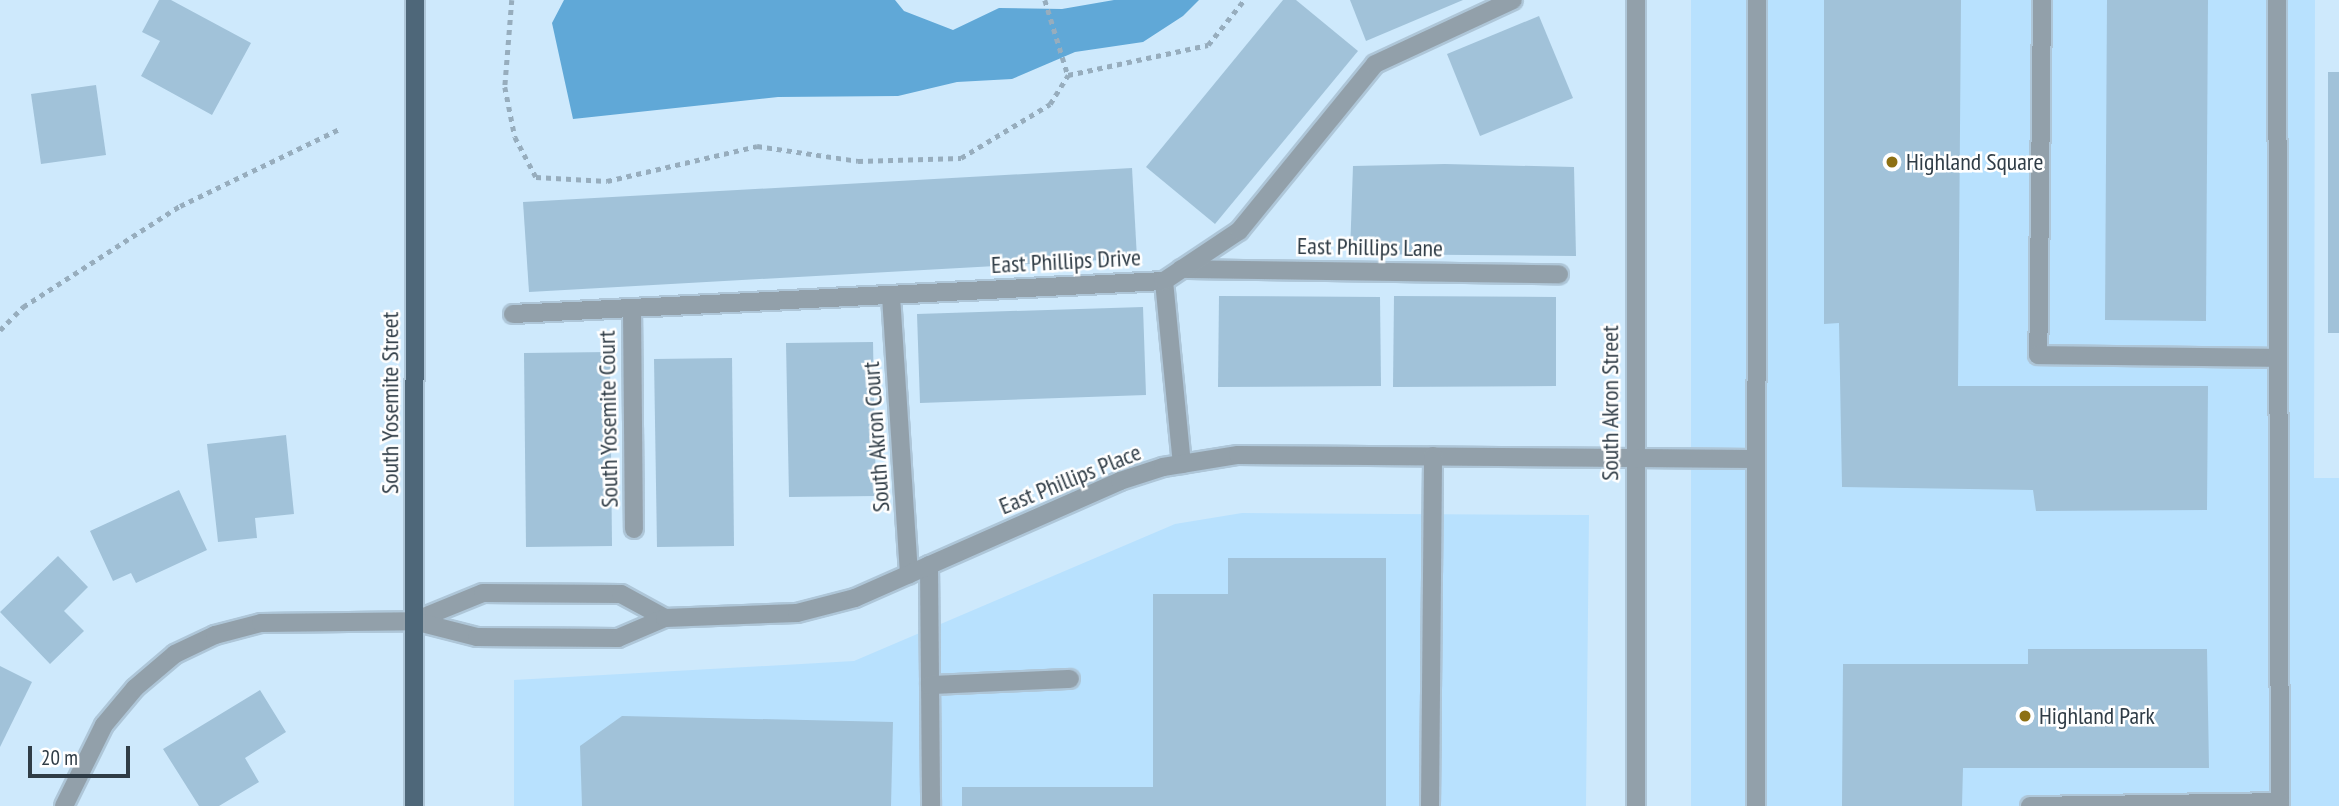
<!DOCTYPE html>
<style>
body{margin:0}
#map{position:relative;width:2339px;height:806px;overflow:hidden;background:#cee9fc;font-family:"PT Sans Narrow",sans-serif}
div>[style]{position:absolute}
.built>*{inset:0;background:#b8e1fe}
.water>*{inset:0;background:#60a8d7}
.building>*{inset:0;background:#a1c2d9}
.path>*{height:4.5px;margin-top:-2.25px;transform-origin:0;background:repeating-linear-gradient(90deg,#97adbd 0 5px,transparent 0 10px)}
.roads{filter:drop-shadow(2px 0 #aec6d8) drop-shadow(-2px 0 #aec6d8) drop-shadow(0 2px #aec6d8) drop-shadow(0 -2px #aec6d8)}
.minor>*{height:18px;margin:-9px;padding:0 9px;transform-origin:9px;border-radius:9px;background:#92a0aa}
.major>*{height:18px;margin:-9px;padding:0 9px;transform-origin:9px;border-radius:9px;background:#4e6779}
.dots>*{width:19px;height:19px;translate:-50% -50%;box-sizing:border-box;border:4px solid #fff;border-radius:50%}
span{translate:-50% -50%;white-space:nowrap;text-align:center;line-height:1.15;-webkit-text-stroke:5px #fff;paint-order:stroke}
.poi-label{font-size:24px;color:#2f3c46}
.left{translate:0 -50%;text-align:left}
.street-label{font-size:24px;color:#2f3c46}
.scale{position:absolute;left:28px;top:746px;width:102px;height:32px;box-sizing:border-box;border:4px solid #2f3c46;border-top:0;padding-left:9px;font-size:21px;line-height:24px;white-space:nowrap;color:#2f3c46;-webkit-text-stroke:5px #fff;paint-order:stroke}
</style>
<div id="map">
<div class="built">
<i style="clip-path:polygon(1691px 0,2315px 0,2314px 478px,2339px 478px,2339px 806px,1691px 806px)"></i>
<i style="clip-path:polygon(1242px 513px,1589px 515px,1586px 806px,514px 806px,514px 680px,854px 661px,1175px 524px)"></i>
</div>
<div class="water">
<i style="clip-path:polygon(564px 0,895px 0,904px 11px,953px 30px,999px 8px,1062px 9px,1114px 0,1199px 0,1183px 16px,1143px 42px,1075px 52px,1012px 79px,957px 82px,898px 96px,778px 97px,573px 119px,552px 23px)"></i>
</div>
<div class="building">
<i style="clip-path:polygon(159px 0,171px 0,251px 43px,212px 115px,141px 76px,160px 41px,142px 32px)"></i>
<i style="clip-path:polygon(1283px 0,1296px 0,1358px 51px,1215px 224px,1146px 167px)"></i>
<i style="clip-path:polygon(1350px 0,1463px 0,1366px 41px)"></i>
<i style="clip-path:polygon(1824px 0,1961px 0,1958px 386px,2208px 386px,2207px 510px,2036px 511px,2033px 490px,1842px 487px,1839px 323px,1824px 324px)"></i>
<i style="clip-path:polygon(2107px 0,2208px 0,2206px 321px,2105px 320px)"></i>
<i style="clip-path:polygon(1539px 16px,1573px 98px,1480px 136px,1447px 54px)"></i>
<i style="clip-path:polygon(2328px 72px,2339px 72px,2339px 333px,2328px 333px)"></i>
<i style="clip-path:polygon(96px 85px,106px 155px,41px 164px,31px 94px)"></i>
<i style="clip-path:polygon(1445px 164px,1574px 167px,1576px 256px,1350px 254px,1353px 166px)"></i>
<i style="clip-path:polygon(1132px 168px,1137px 258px,529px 292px,523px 202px)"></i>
<i style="clip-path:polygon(1219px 296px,1380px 297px,1381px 386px,1218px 387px)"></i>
<i style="clip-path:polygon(1394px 296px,1556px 297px,1556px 386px,1393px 387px)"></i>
<i style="clip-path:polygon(1143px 307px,1146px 395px,920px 403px,917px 314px)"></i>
<i style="clip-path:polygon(873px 342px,876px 496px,789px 497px,786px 343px)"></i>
<i style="clip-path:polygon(610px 352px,612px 546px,526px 547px,524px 353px)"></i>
<i style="clip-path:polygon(732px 358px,734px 546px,657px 547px,654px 359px)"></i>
<i style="clip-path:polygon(286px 435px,294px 514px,255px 518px,257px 538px,218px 542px,207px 444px)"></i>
<i style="clip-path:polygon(179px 490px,207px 550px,136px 583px,131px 573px,113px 581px,90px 531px)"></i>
<i style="clip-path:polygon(58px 556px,88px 587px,64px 611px,84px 631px,50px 664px,0 612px)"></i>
<i style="clip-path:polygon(1228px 558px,1386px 558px,1386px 806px,962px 806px,962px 787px,1153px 787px,1153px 594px,1228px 594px)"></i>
<i style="clip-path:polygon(2028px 649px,2207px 649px,2209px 768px,1963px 768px,1962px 806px,1842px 806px,1843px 664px,2028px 664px)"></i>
<i style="clip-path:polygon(0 666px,32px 682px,0 747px)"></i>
<i style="clip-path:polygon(260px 690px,286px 732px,245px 758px,259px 782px,219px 806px,199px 806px,163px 749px)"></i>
<i style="clip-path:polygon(622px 716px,893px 722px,891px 806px,582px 806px,580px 746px)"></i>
</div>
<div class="path">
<i style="left:512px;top:0;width:87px;rotate:94.6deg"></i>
<i style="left:505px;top:87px;width:51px;rotate:78.7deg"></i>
<i style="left:515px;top:137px;width:45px;rotate:62.3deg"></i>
<i style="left:536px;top:177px;width:71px;rotate:3.2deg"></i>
<i style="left:607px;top:181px;width:154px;rotate:-13.1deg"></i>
<i style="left:757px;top:146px;width:102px;rotate:8.4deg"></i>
<i style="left:858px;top:161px;width:103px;rotate:-1.7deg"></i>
<i style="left:961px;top:158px;width:104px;rotate:-31.2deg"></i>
<i style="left:1050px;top:104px;width:34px;rotate:-58deg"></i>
<i style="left:1068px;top:75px;width:143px;rotate:-12.1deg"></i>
<i style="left:1208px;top:45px;width:58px;rotate:-51.3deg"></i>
<i style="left:1045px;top:0;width:78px;rotate:73deg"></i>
<i style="left:0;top:330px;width:33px;rotate:-45deg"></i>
<i style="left:23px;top:307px;width:187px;rotate:-32.8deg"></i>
<i style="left:180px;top:206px;width:177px;rotate:-25.8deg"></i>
</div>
<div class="roads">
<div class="minor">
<i style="left:1636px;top:0;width:806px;rotate:90deg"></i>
<i style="left:2042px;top:0;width:355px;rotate:90.6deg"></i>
<i style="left:2038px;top:355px;width:240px;rotate:0.7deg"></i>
<i style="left:2277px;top:0;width:806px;rotate:89.79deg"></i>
<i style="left:1181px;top:269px;width:378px;rotate:0.8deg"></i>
<i style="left:1164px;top:281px;width:184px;rotate:84.4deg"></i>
<i style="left:891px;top:296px;width:279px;rotate:86.3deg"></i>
<i style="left:632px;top:309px;width:220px;rotate:89.5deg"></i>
<i style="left:513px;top:314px;width:652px;rotate:-2.9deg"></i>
<i style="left:1164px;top:281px;width:90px;rotate:-33.7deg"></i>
<i style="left:1239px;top:231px;width:215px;rotate:-50.8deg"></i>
<i style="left:1375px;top:64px;width:152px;rotate:-24.9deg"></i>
<i style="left:929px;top:565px;width:241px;rotate:89.5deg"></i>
<i style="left:414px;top:621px;width:74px;rotate:-22.1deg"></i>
<i style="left:483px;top:593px;width:138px;rotate:0.4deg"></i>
<i style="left:621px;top:594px;width:50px;rotate:28.6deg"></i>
<i style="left:930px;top:685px;width:140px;rotate:-2.5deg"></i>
<i style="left:64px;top:806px;width:90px;rotate:-63.7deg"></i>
<i style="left:104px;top:725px;width:48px;rotate:-50deg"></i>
<i style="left:135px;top:688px;width:52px;rotate:-40.4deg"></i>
<i style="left:175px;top:654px;width:44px;rotate:-25.4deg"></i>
<i style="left:215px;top:635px;width:48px;rotate:-14.6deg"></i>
<i style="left:261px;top:623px;width:153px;rotate:-0.7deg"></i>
<i style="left:414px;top:621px;width:65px;rotate:14.3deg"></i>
<i style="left:477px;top:637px;width:141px;rotate:0.4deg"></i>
<i style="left:618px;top:638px;width:51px;rotate:-23.1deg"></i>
<i style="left:665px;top:618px;width:132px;rotate:-2.2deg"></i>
<i style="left:797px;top:613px;width:60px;rotate:-14.5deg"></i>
<i style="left:855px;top:598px;width:290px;rotate:-23.8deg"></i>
<i style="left:1120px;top:481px;width:45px;rotate:-18deg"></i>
<i style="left:1163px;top:467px;width:76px;rotate:-9.1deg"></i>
<i style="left:1238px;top:455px;width:516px;rotate:0.44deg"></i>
<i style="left:1430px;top:806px;width:350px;rotate:-89.5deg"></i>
<i style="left:1756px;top:806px;width:806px;rotate:-89.93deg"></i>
<i style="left:2030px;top:806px;width:250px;rotate:-0.9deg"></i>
</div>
<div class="major">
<i style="left:414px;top:806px;width:806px;rotate:-89.93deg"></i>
</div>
</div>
<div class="dots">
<i style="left:1892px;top:162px;background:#8d7013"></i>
<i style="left:2025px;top:716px;background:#8d7013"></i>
</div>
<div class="poi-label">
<span class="left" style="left:1906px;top:162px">Highland Square</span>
<span class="left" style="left:2039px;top:716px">Highland Park</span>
</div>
<div class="street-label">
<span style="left:1370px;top:247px;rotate:1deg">East Phillips Lane</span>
<span style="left:1066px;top:261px;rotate:-3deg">East Phillips Drive</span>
<span style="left:390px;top:403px;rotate:-90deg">South Yosemite Street</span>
<span style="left:1610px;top:403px;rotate:-90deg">South Akron Street</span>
<span style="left:608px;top:419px;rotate:-91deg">South Yosemite Court</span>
<span style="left:876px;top:437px;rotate:-94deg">South Akron Court</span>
<span style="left:1070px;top:479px;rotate:-22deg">East Phillips Place</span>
</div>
<div class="scale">20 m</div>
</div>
